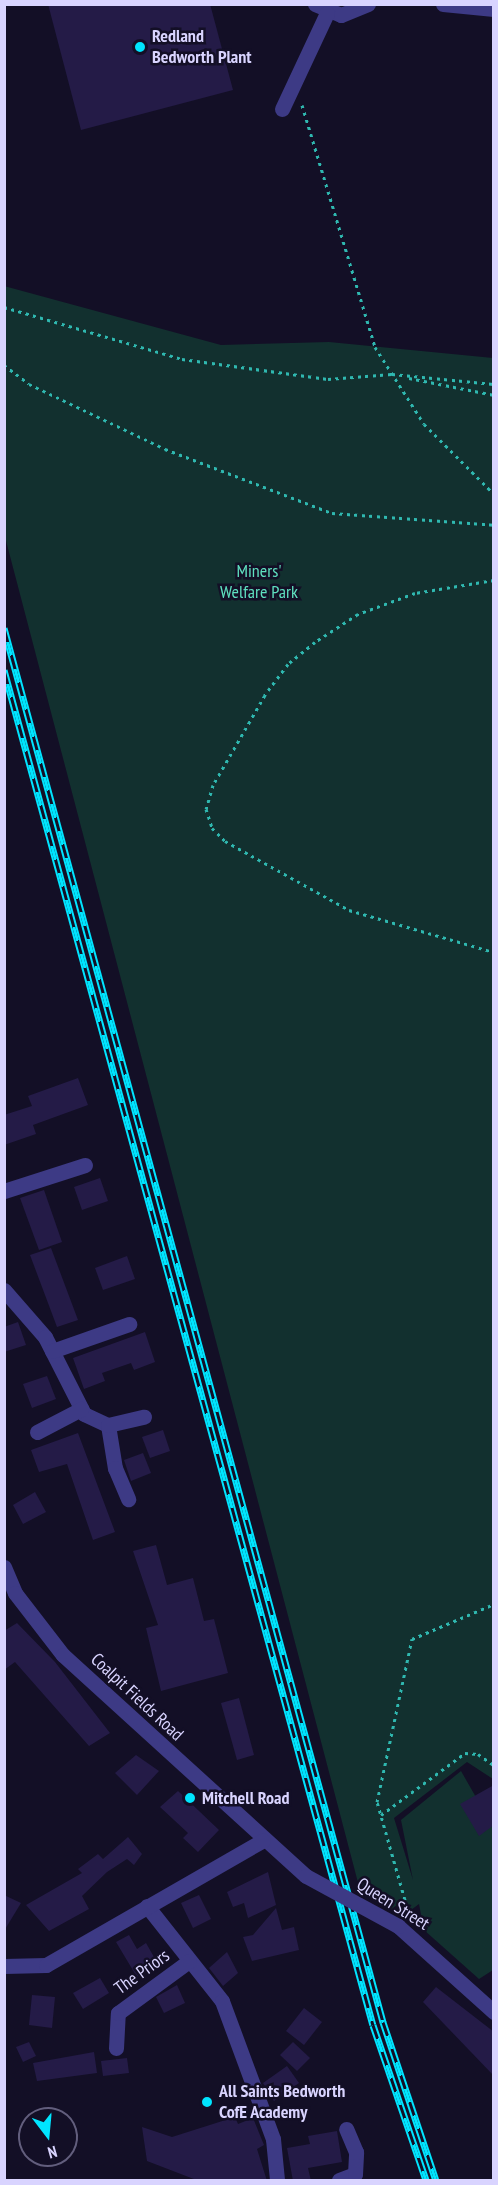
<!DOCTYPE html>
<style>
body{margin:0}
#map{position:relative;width:498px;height:2185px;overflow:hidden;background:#130f26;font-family:"PT Sans Narrow",sans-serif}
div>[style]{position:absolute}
.green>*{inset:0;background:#12302f}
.building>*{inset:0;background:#241b47}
.path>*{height:3px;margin-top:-1.5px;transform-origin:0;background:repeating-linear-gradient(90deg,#2fb8b0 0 3px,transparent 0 7.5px)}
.minor>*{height:15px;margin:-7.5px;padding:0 7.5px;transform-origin:7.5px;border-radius:7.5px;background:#3d3a85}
.rail>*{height:7px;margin-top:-3.5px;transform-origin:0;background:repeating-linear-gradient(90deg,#130f26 0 14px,#00e5ff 0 28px);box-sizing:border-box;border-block:2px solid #00e5ff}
.minor-bridge>*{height:15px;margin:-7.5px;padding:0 7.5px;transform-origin:7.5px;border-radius:7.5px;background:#3d3a85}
.dots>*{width:16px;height:16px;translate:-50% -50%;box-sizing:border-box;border:3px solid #130f26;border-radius:50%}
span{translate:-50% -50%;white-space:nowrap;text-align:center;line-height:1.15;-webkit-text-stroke:5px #130f26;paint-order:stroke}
.poi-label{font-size:18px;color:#d9d4ff;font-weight:700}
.left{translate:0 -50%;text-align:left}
.park-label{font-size:18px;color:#5fe0c0}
.street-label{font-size:18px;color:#d9d4ff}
.frame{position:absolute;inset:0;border:6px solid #d9d4ff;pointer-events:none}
.north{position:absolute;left:18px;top:2107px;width:60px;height:60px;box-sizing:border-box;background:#130f26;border:2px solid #625e7d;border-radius:50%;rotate:164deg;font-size:16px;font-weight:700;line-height:24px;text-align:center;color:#d9d4ff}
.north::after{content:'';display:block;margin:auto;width:21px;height:27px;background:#00e5ff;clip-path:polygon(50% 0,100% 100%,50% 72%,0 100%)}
</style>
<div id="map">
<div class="green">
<i style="clip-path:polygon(4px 286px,221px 345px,329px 342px,493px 358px,493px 1779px,467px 1762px,394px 1818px,413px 1880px,401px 1820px,461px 1771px,493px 1827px,493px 1970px,479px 1979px,424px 1930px,419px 1904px,403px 1916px,361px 1894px,5px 537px)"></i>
</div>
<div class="building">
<i style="clip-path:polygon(48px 4px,210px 4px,233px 90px,81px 130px)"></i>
<i style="clip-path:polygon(78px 1078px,88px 1105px,33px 1125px,36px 1134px,4px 1145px,4px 1115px,32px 1106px,28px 1096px)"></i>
<i style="clip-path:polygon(100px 1178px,108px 1201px,82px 1210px,74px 1187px)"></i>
<i style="clip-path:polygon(44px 1190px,62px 1242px,39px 1250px,20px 1198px)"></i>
<i style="clip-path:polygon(51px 1248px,78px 1320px,57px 1327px,30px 1255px)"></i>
<i style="clip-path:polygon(127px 1256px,135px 1279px,103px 1290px,95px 1268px)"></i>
<i style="clip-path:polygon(18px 1322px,26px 1345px,4px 1352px,4px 1327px)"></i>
<i style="clip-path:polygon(145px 1332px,155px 1362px,134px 1370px,131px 1363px,102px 1373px,105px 1381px,84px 1389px,73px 1358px)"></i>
<i style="clip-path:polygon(47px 1376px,56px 1399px,32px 1408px,23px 1384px)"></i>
<i style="clip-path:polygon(163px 1430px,170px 1451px,150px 1458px,142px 1437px)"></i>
<i style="clip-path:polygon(78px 1433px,115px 1532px,93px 1540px,67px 1464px,39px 1472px,31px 1450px)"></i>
<i style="clip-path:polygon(143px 1453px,151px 1473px,131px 1481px,124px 1460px)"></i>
<i style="clip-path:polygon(35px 1492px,46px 1512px,23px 1524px,13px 1505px)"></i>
<i style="clip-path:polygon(156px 1545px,167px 1585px,193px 1578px,204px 1621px,214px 1619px,228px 1673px,161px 1691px,146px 1628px,158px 1625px,133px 1551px)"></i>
<i style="clip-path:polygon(17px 1623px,55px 1662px,110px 1733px,89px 1746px,15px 1662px,4px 1670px,4px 1631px)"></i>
<i style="clip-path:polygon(239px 1698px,254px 1755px,237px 1760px,221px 1703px)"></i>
<i style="clip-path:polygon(136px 1755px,159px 1771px,137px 1795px,115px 1773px)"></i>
<i style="clip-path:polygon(494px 1785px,494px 1825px,479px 1836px,460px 1804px)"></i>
<i style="clip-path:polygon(178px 1791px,219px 1830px,198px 1852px,183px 1838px,188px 1833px,160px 1807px)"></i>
<i style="clip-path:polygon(128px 1837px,142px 1854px,134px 1865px,127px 1859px,107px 1872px,82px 1896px,89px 1909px,49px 1931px,26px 1905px,82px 1873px,78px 1869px,98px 1854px,103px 1859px)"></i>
<i style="clip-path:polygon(268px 1872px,276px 1905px,248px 1918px,244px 1903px,233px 1907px,227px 1892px)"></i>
<i style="clip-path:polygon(4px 1895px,21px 1903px,4px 1931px)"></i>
<i style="clip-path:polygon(199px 1895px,211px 1919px,193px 1928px,181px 1903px)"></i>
<i style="clip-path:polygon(276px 1908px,282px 1930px,294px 1927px,299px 1950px,252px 1961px,243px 1937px,253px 1935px)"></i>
<i style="clip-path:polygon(129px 1935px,137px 1949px,146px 1943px,158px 1964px,137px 1977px,116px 1942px)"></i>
<i style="clip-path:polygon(227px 1952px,238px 1973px,223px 1986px,209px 1968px)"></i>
<i style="clip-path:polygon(100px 1978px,109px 1993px,83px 2009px,73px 1993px)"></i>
<i style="clip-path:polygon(177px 1985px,185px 2003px,164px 2013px,156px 1997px)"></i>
<i style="clip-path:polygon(436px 1987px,494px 2032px,494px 2076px,423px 2002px)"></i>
<i style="clip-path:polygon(32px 1995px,55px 1997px,52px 2028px,29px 2025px)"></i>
<i style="clip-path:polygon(304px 2008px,322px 2022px,304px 2045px,286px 2031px)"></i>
<i style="clip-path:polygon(29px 2042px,36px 2056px,23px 2062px,16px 2047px)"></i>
<i style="clip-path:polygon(293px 2042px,310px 2058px,297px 2071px,280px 2055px)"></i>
<i style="clip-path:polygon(94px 2052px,97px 2073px,37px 2081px,33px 2063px)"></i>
<i style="clip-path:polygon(127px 2058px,129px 2073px,103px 2076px,101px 2061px)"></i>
<i style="clip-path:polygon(287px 2066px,299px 2083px,274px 2101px,263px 2083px)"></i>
<i style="clip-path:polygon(235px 2117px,238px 2124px,253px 2118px,264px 2145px,257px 2149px,267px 2181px,199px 2181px,147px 2161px,142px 2127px,172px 2137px)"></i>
<i style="clip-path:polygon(337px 2131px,342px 2162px,308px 2168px,311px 2181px,293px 2181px,287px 2148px,310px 2144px,308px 2136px)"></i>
</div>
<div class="path">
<i style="left:302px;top:105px;width:253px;rotate:73.2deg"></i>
<i style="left:375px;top:347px;width:91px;rotate:57.5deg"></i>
<i style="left:424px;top:424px;width:99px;rotate:45deg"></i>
<i style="left:4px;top:307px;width:185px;rotate:16.3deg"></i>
<i style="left:182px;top:359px;width:147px;rotate:7.8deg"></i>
<i style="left:328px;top:379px;width:64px;rotate:-4.5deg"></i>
<i style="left:392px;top:374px;width:102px;rotate:5.6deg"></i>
<i style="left:4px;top:365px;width:31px;rotate:37deg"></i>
<i style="left:29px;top:384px;width:151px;rotate:25.5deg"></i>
<i style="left:165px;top:449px;width:179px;rotate:21deg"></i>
<i style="left:332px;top:513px;width:162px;rotate:4.2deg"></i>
<i style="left:409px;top:378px;width:87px;rotate:11.3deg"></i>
<i style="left:494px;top:580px;width:80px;rotate:170.7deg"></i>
<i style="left:415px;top:593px;width:61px;rotate:159.8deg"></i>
<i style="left:358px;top:614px;width:51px;rotate:146.9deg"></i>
<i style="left:315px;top:642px;width:35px;rotate:141deg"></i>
<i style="left:288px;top:664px;width:39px;rotate:127deg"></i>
<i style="left:265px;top:695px;width:104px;rotate:120deg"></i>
<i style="left:213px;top:785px;width:25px;rotate:106deg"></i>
<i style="left:206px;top:809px;width:20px;rotate:72deg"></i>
<i style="left:212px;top:828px;width:18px;rotate:45deg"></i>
<i style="left:225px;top:841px;width:142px;rotate:29.1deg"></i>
<i style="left:349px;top:910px;width:151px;rotate:16.2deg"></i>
<i style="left:381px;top:1815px;width:104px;rotate:-36.4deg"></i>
<i style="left:465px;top:1753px;width:13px;rotate:4deg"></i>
<i style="left:478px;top:1754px;width:19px;rotate:35deg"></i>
<i style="left:409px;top:1914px;width:116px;rotate:-105.9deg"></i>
<i style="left:377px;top:1802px;width:167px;rotate:-77.9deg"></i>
<i style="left:412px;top:1639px;width:89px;rotate:-23.1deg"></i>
</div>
<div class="minor">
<i style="left:315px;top:4px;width:28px;rotate:23deg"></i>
<i style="left:341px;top:15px;width:29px;rotate:-22deg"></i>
<i style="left:443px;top:4px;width:51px;rotate:5.6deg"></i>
<i style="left:282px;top:109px;width:106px;rotate:-64.9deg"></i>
<i style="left:4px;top:1191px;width:85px;rotate:-17.8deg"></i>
<i style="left:4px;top:1290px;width:62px;rotate:48.9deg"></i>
<i style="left:45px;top:1337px;width:86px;rotate:63.1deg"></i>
<i style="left:84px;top:1414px;width:26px;rotate:25deg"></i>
<i style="left:108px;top:1425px;width:44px;rotate:80.8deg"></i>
<i style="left:115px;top:1468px;width:34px;rotate:67deg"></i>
<i style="left:52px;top:1351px;width:82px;rotate:-19.3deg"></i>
<i style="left:108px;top:1425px;width:37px;rotate:-13deg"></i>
<i style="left:37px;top:1432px;width:50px;rotate:-27.6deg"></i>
<i style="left:4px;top:1567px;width:28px;rotate:67deg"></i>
<i style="left:15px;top:1593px;width:78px;rotate:52.3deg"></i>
<i style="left:63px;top:1655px;width:328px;rotate:42.3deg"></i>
<i style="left:147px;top:1906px;width:121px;rotate:51.7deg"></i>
<i style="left:222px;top:2001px;width:147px;rotate:69.7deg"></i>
<i style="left:273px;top:2139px;width:41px;rotate:84.4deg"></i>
<i style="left:398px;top:1926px;width:129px;rotate:41.9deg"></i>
<i style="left:4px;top:1966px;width:42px;rotate:-1.4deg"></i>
<i style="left:46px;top:1965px;width:250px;rotate:-29.9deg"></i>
<i style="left:116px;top:2048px;width:35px;rotate:-87deg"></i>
<i style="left:118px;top:2013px;width:88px;rotate:-36.2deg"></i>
<i style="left:339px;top:2180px;width:17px;rotate:-21deg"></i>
<i style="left:355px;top:2174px;width:22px;rotate:-87deg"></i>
<i style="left:356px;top:2152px;width:25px;rotate:-113deg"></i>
</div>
<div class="rail">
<i style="left:4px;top:628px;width:1445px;rotate:74.79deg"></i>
<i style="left:383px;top:2022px;width:167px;rotate:71.5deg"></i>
<i style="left:4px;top:670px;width:1404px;rotate:74.77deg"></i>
<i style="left:373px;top:2025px;width:164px;rotate:71.1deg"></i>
</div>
<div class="minor-bridge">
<i style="left:306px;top:1876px;width:105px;rotate:28.5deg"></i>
</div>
<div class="dots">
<i style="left:140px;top:47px;background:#00e5ff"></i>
<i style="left:190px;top:1798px;background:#00e5ff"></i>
<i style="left:207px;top:2102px;background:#00e5ff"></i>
</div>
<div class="poi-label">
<span class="left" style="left:152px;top:47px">Redland<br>Bedworth Plant</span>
<span class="left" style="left:202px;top:1798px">Mitchell Road</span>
<span class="left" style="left:219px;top:2102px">All Saints Bedworth<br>CofE Academy</span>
</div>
<div class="park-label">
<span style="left:259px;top:582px">Miners'<br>Welfare Park</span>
</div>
<div class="street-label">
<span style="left:137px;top:1697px;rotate:43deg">Coalpit Fields Road</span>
<span style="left:393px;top:1904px;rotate:32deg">Queen Street</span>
<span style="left:142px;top:1972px;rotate:-36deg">The Priors</span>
</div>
<div class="frame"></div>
<div class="north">N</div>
</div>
